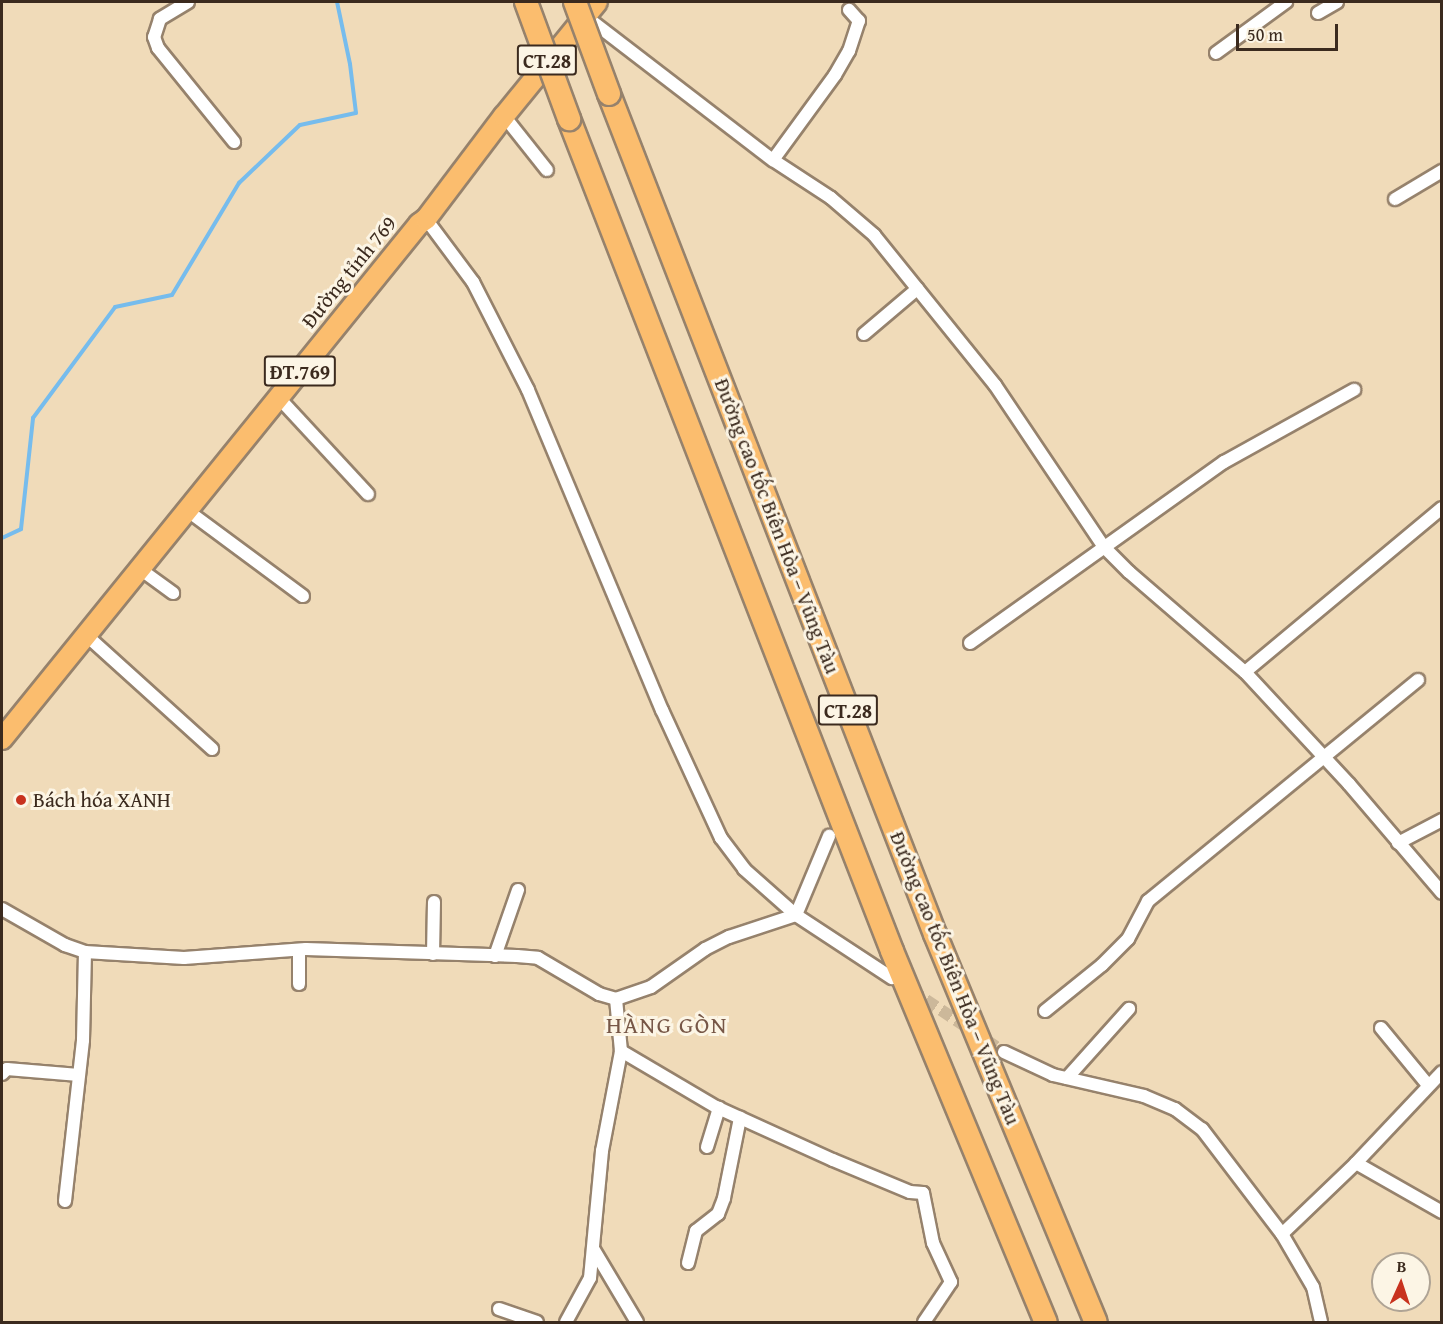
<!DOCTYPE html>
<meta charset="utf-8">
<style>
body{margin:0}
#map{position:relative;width:1443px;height:1324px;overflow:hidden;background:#f0dbb9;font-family:"Gentium Book Plus",serif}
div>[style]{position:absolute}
.stream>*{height:4px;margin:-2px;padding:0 2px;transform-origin:2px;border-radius:2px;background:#76bced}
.street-tunnel>*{height:12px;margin-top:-6px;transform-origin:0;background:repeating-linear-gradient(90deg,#ccb89a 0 12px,transparent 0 18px)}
.roads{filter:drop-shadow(2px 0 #96826c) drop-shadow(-2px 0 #96826c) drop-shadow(0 2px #96826c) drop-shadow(0 -2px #96826c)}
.street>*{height:12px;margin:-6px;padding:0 6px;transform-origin:6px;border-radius:6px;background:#fff}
.primary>*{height:20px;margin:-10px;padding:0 10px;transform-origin:10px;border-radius:10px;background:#fbbd6e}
.highway>*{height:22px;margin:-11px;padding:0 11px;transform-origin:11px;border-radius:11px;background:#fbbd6e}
.bridges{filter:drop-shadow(2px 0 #96826c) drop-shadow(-2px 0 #96826c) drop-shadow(0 2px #96826c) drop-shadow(0 -2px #96826c)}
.highway-bridge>*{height:22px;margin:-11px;padding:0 11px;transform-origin:11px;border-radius:11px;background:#fbbd6e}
.dots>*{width:16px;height:16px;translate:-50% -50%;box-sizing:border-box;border:3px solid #fcf5e5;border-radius:50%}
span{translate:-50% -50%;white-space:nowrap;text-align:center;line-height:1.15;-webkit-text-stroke:6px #fcf5e5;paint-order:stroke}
.shield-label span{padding:2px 4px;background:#fcf5e5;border:2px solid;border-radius:4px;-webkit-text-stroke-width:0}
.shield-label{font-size:20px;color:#3b2a1e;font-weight:700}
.street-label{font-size:21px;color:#3b2a1e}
.poi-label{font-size:21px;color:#3b2a1e}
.left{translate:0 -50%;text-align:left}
.quarter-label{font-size:24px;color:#775747;letter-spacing:1.5px}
.frame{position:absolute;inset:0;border:3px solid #3b2a1e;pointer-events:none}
.north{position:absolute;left:1371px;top:1252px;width:60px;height:60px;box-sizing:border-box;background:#fcf5e5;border:2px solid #afa495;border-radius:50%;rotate:3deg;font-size:16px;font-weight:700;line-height:24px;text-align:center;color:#3b2a1e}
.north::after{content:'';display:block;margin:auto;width:21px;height:27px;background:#c8321e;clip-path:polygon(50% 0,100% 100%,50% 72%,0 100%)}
.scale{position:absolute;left:1236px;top:24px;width:102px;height:27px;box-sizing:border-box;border:3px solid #3b2a1e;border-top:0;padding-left:8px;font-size:18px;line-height:21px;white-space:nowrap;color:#3b2a1e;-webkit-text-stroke:4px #fcf5e5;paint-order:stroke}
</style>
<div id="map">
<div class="stream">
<i style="left:2px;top:538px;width:21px;rotate:-25deg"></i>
<i style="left:21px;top:529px;width:112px;rotate:-83.8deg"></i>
<i style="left:33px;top:418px;width:138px;rotate:-53.5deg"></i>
<i style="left:115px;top:307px;width:58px;rotate:-11.9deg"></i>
<i style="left:172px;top:295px;width:131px;rotate:-59.1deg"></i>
<i style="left:239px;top:183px;width:84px;rotate:-43.6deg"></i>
<i style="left:300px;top:125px;width:57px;rotate:-12.1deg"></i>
<i style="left:356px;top:113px;width:49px;rotate:-97deg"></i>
<i style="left:350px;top:64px;width:63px;rotate:-101.8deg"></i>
</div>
<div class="street-tunnel">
<i style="left:911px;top:990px;width:112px;rotate:33.7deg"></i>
</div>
<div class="roads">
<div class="street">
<i style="left:188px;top:2px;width:33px;rotate:149deg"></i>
<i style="left:160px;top:19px;width:19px;rotate:108deg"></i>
<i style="left:154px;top:37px;width:12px;rotate:70deg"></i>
<i style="left:158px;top:48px;width:121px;rotate:51deg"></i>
<i style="left:1318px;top:13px;width:22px;rotate:-30deg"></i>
<i style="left:585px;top:16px;width:237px;rotate:37.5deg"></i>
<i style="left:773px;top:160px;width:69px;rotate:33.2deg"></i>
<i style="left:831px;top:198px;width:57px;rotate:40.7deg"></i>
<i style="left:874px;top:235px;width:193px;rotate:51.1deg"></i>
<i style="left:995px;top:385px;width:194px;rotate:56.1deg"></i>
<i style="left:1103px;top:546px;width:37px;rotate:45deg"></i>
<i style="left:1129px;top:572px;width:153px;rotate:40.8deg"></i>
<i style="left:1245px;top:672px;width:153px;rotate:47.1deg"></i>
<i style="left:1349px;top:784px;width:143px;rotate:49.5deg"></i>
<i style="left:1216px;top:53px;width:87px;rotate:-36.1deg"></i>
<i style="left:504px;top:116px;width:69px;rotate:51.5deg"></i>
<i style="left:773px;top:160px;width:105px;rotate:-53.9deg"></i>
<i style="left:835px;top:75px;width:28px;rotate:-60deg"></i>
<i style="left:849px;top:51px;width:32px;rotate:-72deg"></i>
<i style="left:859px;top:21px;width:15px;rotate:-132deg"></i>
<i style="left:1395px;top:199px;width:55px;rotate:-30.8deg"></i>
<i style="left:426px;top:219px;width:79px;rotate:53.3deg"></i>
<i style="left:473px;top:282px;width:121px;rotate:63deg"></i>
<i style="left:528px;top:390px;width:347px;rotate:67.3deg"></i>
<i style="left:662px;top:710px;width:141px;rotate:65.3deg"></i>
<i style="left:721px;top:838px;width:39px;rotate:53deg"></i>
<i style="left:744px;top:869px;width:69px;rotate:41.5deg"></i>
<i style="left:796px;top:915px;width:115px;rotate:33.3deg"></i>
<i style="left:864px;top:334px;width:70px;rotate:-40.3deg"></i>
<i style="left:279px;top:398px;width:131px;rotate:47.2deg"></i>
<i style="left:188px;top:511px;width:143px;rotate:36.5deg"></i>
<i style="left:140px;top:569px;width:41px;rotate:36deg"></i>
<i style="left:86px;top:635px;width:170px;rotate:42.1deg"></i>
<i style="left:970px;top:643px;width:312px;rotate:-35.5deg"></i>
<i style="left:1224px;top:462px;width:149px;rotate:-29deg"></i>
<i style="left:1245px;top:672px;width:256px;rotate:-39.8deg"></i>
<i style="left:1398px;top:843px;width:50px;rotate:-27.6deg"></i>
<i style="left:2px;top:909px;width:73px;rotate:29.7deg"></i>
<i style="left:65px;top:945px;width:21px;rotate:19deg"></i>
<i style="left:85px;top:952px;width:99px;rotate:3.5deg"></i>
<i style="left:184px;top:958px;width:122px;rotate:-4.2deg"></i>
<i style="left:306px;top:949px;width:211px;rotate:1.9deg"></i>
<i style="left:517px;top:956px;width:21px;rotate:5deg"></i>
<i style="left:538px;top:958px;width:71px;rotate:30.5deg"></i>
<i style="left:599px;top:994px;width:18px;rotate:16deg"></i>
<i style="left:616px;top:999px;width:37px;rotate:-19deg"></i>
<i style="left:651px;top:987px;width:66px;rotate:-35.1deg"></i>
<i style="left:705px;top:949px;width:27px;rotate:-27deg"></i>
<i style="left:729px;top:937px;width:71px;rotate:-18.2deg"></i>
<i style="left:796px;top:915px;width:86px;rotate:-67.3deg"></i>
<i style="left:433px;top:954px;width:52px;rotate:-88.9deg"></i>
<i style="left:495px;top:956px;width:70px;rotate:-70.8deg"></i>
<i style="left:299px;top:984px;width:34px;rotate:-90deg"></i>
<i style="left:1045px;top:1011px;width:73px;rotate:-38.9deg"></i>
<i style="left:1102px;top:965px;width:37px;rotate:-45deg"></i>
<i style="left:1128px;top:939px;width:43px;rotate:-62.2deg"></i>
<i style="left:1148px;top:901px;width:349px;rotate:-39.3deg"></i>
<i style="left:1381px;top:1028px;width:74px;rotate:50.5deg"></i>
<i style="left:621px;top:1051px;width:110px;rotate:30.5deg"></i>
<i style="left:716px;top:1107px;width:128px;rotate:24.4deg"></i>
<i style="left:833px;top:1160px;width:83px;rotate:22.6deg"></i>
<i style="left:910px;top:1192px;width:13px;rotate:4deg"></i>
<i style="left:923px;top:1193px;width:51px;rotate:78.7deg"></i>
<i style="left:933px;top:1243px;width:43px;rotate:65.2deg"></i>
<i style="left:951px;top:1282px;width:48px;rotate:124deg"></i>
<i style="left:1004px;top:1052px;width:54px;rotate:25.1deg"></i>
<i style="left:1053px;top:1075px;width:93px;rotate:13deg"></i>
<i style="left:1144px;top:1096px;width:34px;rotate:23deg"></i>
<i style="left:1175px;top:1109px;width:34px;rotate:37deg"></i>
<i style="left:1202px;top:1129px;width:132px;rotate:52.7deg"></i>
<i style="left:1282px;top:1234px;width:61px;rotate:59.7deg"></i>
<i style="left:1313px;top:1287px;width:36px;rotate:77deg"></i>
<i style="left:2px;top:1074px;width:7px;rotate:-45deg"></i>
<i style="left:7px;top:1069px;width:72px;rotate:4.8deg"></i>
<i style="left:1067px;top:1078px;width:93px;rotate:-48.1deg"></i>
<i style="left:707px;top:1147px;width:41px;rotate:-72.9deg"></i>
<i style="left:1356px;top:1163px;width:99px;rotate:29.7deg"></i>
<i style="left:65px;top:1201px;width:162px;rotate:-83.6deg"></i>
<i style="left:83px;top:1040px;width:88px;rotate:-88.7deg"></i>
<i style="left:1282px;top:1234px;width:103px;rotate:-43.8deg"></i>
<i style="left:1356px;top:1163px;width:125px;rotate:-46.6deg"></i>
<i style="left:594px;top:1250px;width:84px;rotate:59.2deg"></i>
<i style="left:688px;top:1263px;width:33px;rotate:-76deg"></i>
<i style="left:696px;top:1231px;width:28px;rotate:-38deg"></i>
<i style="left:718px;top:1214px;width:17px;rotate:-69deg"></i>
<i style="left:724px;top:1198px;width:82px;rotate:-78.7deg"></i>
<i style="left:499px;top:1309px;width:40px;rotate:18.9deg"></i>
<i style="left:566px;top:1322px;width:50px;rotate:-61.4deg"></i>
<i style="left:590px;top:1278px;width:128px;rotate:-84.6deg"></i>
<i style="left:602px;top:1151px;width:102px;rotate:-79.2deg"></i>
<i style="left:621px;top:1051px;width:52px;rotate:-95.5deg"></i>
</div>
<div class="primary">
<i style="left:2px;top:739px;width:663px;rotate:-51deg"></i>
<i style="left:419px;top:224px;width:9px;rotate:-36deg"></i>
<i style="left:426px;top:219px;width:129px;rotate:-52.9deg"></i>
<i style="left:504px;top:116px;width:147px;rotate:-50.8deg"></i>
</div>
<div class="highway">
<i style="left:609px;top:94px;width:901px;rotate:68.79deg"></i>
<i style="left:935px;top:934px;width:420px;rotate:67.5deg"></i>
<i style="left:569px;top:119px;width:892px;rotate:68.78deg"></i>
<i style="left:892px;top:951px;width:402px;rotate:67.5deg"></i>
</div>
</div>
<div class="bridges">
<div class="highway-bridge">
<i style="left:526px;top:2px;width:125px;rotate:69.8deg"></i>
<i style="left:575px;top:2px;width:98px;rotate:69.7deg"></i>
</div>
</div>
<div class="dots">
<i style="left:21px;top:800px;background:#c8321e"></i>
</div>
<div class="shield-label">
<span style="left:547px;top:60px">CT.28</span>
<span style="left:300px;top:371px">ĐT.769</span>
<span style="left:848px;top:710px">CT.28</span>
</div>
<div class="street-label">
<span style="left:349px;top:272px;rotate:-51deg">Đường tỉnh 769</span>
<span style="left:777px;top:526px;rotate:69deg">Đường cao tốc Biên Hòa – Vũng Tàu</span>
<span style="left:955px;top:978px;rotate:68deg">Đường cao tốc Biên Hòa – Vũng Tàu</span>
</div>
<div class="poi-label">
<span class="left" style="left:33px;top:800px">Bách hóa XANH</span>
</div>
<div class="quarter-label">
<span style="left:667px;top:1025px">HÀNG GÒN</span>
</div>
<div class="frame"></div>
<div class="north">B</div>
<div class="scale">50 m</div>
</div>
